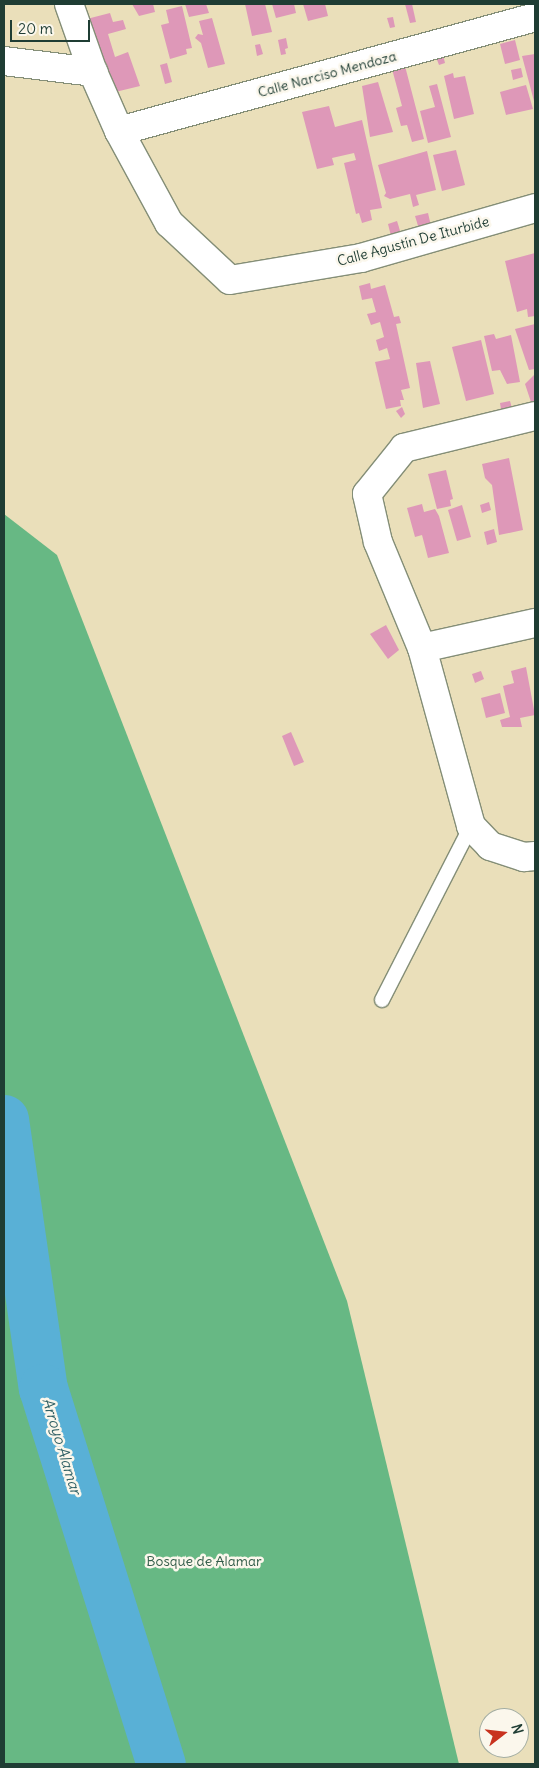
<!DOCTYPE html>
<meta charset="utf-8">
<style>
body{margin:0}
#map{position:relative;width:539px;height:1768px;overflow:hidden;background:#eadfba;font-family:Delius,sans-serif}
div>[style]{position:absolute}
.forest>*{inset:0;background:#67b884}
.river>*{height:49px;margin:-24.5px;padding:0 24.5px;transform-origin:24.5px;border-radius:24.5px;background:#59b0d6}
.building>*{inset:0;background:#de98b8}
.roads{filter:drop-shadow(1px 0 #848e77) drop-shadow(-1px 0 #848e77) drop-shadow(0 1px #848e77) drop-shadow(0 -1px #848e77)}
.lane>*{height:14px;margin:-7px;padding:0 7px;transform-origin:7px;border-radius:7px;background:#fff}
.street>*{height:28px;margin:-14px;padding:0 14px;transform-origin:14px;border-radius:14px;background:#fff}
span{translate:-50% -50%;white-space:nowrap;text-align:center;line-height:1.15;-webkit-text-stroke:5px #fbf7ec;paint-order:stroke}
.street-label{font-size:14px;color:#1f3d34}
.park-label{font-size:14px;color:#325c49}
.water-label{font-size:15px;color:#306065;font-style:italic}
.frame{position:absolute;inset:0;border:5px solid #1f3d34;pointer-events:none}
.north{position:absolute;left:479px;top:1708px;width:50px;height:50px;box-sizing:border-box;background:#fbf7ec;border:1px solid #a3ada2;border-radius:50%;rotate:74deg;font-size:14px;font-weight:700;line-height:20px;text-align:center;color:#1f3d34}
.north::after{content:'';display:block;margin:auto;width:18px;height:22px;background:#c8321e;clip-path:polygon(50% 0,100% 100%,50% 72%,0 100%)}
.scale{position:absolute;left:10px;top:20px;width:80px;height:22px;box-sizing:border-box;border:2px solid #1f3d34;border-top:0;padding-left:6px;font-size:15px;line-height:18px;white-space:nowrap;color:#1f3d34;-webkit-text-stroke:4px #fbf7ec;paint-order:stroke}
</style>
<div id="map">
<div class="forest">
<i style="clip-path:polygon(4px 514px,57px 555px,347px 1301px,459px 1764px,4px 1764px)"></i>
</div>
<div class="river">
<i style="left:4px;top:1119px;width:272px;rotate:81.8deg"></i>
<i style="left:43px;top:1388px;width:394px;rotate:72.6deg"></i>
</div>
<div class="building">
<i style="clip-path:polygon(132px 4px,153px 4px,155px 12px,139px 16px)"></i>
<i style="clip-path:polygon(185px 4px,206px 4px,209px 13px,189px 17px)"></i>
<i style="clip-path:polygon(245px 4px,265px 4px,272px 32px,252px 36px)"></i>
<i style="clip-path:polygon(272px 4px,294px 4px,296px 13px,276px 18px)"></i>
<i style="clip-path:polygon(303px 4px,325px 4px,328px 16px,308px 21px)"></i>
<i style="clip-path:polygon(405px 4px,412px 4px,416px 22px,410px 23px)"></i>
<i style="clip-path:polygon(182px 6px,192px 48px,186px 49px,187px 54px,170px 59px,161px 25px,169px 23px,166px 10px)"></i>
<i style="clip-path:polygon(110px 13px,113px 22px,123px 20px,126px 29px,108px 34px,115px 57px,128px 52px,140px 86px,107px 94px,79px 21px)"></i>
<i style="clip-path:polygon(393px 17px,395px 27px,390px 28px,387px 18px)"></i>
<i style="clip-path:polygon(212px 18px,225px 64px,208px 68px,201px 43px,195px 38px,198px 34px,203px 35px,199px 21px)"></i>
<i style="clip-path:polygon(286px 38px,288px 48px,285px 49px,286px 54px,281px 55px,278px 40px)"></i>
<i style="clip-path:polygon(515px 40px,520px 60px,505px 64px,500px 44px)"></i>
<i style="clip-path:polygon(260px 44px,263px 54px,257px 56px,255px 45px)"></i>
<i style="clip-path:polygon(535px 54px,535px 105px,522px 56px)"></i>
<i style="clip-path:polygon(443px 55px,445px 63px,439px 65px,436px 57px)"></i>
<i style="clip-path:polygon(167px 63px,172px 82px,165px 84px,160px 65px)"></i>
<i style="clip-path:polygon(405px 66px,424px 139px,412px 142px,407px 125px,401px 126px,396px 108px,402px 106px,392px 69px)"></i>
<i style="clip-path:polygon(521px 68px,523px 77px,513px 80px,511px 70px)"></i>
<i style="clip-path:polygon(453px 73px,454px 78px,465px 76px,474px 114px,454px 119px,444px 76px)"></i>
<i style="clip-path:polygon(378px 82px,393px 132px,370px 137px,362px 86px)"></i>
<i style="clip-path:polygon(437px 84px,451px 137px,428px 143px,420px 111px,435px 107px,429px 86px)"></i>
<i style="clip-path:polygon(526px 85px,533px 109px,506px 115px,500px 92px)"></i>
<i style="clip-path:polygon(329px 106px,335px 127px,362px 120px,382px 208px,370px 210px,372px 220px,362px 223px,359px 213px,356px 214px,344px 163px,356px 160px,354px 153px,332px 158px,334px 165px,317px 169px,302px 112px)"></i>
<i style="clip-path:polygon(456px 150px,465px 185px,442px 191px,433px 155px)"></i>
<i style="clip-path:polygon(427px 151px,436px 190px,416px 195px,419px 205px,413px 207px,410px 194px,390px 199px,384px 196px,386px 193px,378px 165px)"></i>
<i style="clip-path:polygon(428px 213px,431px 226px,419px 229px,415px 216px)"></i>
<i style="clip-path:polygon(397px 221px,401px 234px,391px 236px,388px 224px)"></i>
<i style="clip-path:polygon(535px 253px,535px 316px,528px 317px,527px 309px,517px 312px,505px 261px)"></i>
<i style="clip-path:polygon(370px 283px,371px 289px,385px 285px,394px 317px,399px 316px,401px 323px,396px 324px,410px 388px,401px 390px,404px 400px,400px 400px,401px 406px,386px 409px,375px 362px,390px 359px,387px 348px,379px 351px,376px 340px,384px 337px,380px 322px,371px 325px,367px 314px,376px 312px,372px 298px,362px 300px,359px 286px)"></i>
<i style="clip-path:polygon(535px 324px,535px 369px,529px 370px,515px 329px)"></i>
<i style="clip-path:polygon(494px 334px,496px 339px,511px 335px,520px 382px,507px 384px,500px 370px,492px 371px,484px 336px)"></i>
<i style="clip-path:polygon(481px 340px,494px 394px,466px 401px,452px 347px)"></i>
<i style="clip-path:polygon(430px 361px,440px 404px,423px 408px,416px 363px)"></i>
<i style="clip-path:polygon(535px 374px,535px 401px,531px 402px,525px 384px)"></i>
<i style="clip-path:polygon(510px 401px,513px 412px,502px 415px,500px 403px)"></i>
<i style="clip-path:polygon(402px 407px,405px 414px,401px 418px,396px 411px)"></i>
<i style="clip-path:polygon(509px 458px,523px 530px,499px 535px,492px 485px,485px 478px,482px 464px)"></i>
<i style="clip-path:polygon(446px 470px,453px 499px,450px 500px,451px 506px,437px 509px,428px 474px)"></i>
<i style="clip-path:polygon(489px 502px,491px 510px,482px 513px,480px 505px)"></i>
<i style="clip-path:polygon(422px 504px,424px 512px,435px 509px,439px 516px,449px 553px,428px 558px,422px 535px,415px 537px,407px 508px)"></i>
<i style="clip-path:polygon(462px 505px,471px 537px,457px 541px,448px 510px)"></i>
<i style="clip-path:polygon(494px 529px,497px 542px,487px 545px,484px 532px)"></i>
<i style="clip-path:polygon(386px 625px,399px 650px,388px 659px,370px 634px)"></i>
<i style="clip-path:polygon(526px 667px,535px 715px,520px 718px,522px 727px,502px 727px,500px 720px,510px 717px,503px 686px,514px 683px,511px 671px)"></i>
<i style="clip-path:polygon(481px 671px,484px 679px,475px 683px,472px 674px)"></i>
<i style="clip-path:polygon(500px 693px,505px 713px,486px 718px,481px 698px)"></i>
<i style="clip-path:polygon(291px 732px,304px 762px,294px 766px,282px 736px)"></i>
</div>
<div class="roads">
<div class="lane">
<i style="left:382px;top:1000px;width:195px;rotate:-62.9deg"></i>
</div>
<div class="street">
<i style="left:69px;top:4px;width:72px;rotate:70.6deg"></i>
<i style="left:93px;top:72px;width:64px;rotate:66.2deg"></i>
<i style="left:119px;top:131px;width:105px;rotate:61.5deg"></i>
<i style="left:169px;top:223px;width:83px;rotate:43.1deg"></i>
<i style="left:230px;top:280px;width:133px;rotate:-9.5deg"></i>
<i style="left:361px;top:258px;width:181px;rotate:-16deg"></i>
<i style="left:4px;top:61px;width:90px;rotate:7deg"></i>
<i style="left:119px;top:131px;width:431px;rotate:-15.3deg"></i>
<i style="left:535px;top:416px;width:135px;rotate:166.3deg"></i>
<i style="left:404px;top:448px;width:59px;rotate:128.8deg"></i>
<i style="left:367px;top:494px;width:49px;rotate:77.1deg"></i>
<i style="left:378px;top:542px;width:115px;rotate:67.5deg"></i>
<i style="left:422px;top:648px;width:185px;rotate:74.6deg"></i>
<i style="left:471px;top:826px;width:28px;rotate:46deg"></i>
<i style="left:490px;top:846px;width:36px;rotate:18deg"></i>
<i style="left:524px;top:857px;width:11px;rotate:-5deg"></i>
<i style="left:422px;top:648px;width:116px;rotate:-12.5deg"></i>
</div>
</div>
<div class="street-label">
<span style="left:327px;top:74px;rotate:-15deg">Calle Narciso Mendoza</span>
<span style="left:413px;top:241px;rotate:-15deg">Calle Agustín De Iturbide</span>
</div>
<div class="park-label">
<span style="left:204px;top:1561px">Bosque de Alamar</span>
</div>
<div class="water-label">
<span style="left:62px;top:1446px;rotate:73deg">Arroyo Alamar</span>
</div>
<div class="frame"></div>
<div class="north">N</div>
<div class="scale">20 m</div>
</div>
